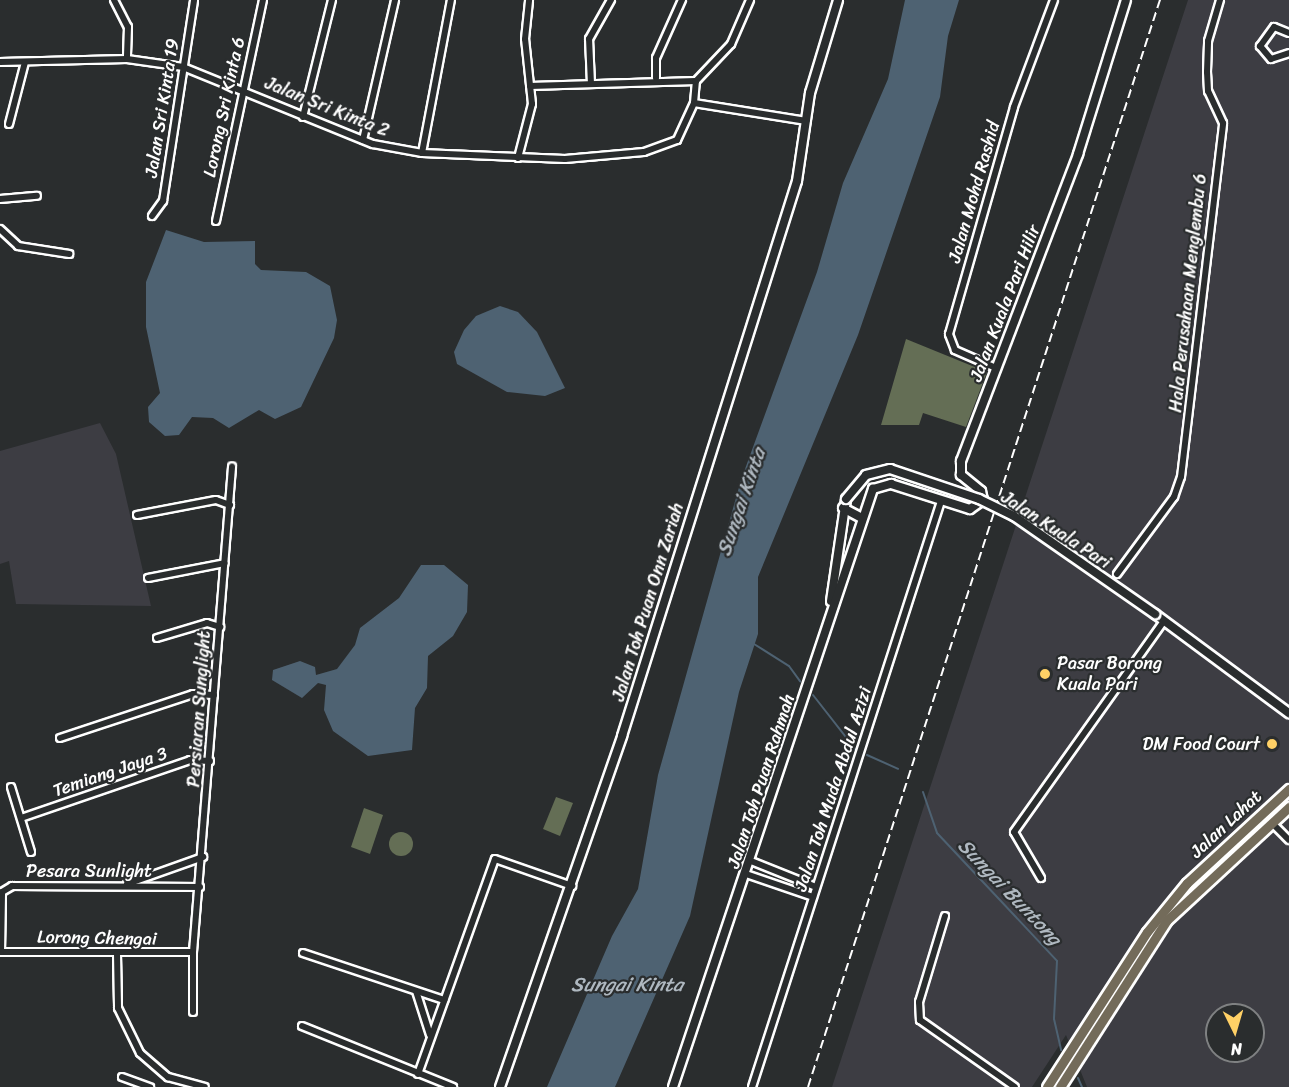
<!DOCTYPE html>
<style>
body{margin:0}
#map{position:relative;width:1289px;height:1087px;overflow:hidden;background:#2a2d2e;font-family:Sriracha,sans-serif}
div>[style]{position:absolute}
.built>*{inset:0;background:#3d3d43}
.green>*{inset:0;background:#646e55}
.round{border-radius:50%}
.water>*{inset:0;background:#4e6272}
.stream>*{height:2px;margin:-1px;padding:0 1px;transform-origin:1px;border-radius:1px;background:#4e6272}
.roads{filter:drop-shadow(2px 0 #fff) drop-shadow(-2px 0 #fff) drop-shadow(0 2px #fff) drop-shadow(0 -2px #fff)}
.minor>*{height:6px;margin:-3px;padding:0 3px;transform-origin:3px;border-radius:3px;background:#2a2d2e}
.tertiary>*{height:8px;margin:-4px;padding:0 4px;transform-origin:4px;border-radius:4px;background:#2a2d2e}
.primary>*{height:9px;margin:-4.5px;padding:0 4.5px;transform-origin:4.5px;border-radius:4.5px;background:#736b5a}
.rail>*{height:2px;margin-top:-1px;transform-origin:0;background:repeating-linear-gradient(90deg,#fff 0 9px,transparent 0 13.5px)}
.bridges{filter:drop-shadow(2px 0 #fff) drop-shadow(-2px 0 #fff) drop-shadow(0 2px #fff) drop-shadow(0 -2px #fff)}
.tertiary-bridge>*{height:8px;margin:-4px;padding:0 4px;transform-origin:4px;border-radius:4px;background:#2a2d2e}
.dots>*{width:16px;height:16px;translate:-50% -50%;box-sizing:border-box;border:3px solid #2a2d2e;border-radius:50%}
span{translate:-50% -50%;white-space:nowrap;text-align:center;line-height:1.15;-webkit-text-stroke:4.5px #2a2d2e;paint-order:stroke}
.street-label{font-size:18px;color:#fff}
.poi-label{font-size:18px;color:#fff}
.left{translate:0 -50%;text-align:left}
.right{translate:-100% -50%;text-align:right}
.water-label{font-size:20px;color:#afb8c0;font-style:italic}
.north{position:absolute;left:1205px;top:1003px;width:60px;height:60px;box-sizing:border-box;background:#2a2d2e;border:2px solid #7f8182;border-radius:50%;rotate:175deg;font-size:16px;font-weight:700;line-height:24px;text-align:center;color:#fff}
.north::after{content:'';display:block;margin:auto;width:21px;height:27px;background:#ffd166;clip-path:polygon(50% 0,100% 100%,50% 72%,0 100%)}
</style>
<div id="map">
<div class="built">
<i style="clip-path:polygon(evenodd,1188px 0,1289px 0,1289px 1087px,1087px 1087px,1066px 1035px,1032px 1087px,832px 1087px,1188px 0,1217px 1015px,1253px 1015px,1253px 1051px,1217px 1051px,1217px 1015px)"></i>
<i style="clip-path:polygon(100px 423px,116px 454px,151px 606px,16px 604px,9px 561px,0 564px,0 451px)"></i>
</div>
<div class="green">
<i style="clip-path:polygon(906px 339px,987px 372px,966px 427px,923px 413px,919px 425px,881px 425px)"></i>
<i style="clip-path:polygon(556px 797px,573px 803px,560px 836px,543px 829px)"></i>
<i style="clip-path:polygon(364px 808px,383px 815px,370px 854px,351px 847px)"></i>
<i class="round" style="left:389px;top:832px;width:24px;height:24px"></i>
</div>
<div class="water">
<i style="clip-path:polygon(905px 0,959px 0,948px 36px,940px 97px,858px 335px,758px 577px,758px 634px,739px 692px,690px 916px,615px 1087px,547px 1087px,612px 936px,638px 889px,658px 775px,741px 480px,817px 272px,843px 183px,888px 79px)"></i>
<i style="clip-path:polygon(166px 230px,204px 242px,255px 241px,255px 264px,261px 270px,306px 272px,330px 286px,337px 320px,334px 338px,301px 407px,275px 419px,259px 410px,229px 428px,213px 418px,192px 417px,179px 435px,165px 436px,149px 422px,148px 407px,160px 393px,146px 327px,146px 282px)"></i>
<i style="clip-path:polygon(500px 306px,518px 312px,537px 332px,565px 388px,545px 396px,507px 392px,457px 364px,454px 352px,464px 330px,476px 316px)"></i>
<i style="clip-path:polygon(421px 565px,444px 565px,468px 585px,467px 612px,453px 636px,428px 656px,427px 688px,415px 708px,412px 750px,368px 756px,333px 731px,324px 710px,326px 685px,318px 683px,302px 698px,272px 680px,273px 670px,300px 661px,315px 667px,316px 675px,337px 669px,355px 645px,360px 628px,399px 598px)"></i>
</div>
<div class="stream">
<i style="left:754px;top:644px;width:41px;rotate:32.2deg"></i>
<i style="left:789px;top:666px;width:19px;rotate:54deg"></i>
<i style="left:813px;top:695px;width:70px;rotate:52deg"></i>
<i style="left:867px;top:755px;width:34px;rotate:24deg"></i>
<i style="left:923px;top:792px;width:43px;rotate:71.1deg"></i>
<i style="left:937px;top:833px;width:175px;rotate:46.8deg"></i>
<i style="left:1057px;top:961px;width:58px;rotate:93deg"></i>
<i style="left:1054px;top:1019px;width:32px;rotate:77deg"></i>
<i style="left:1078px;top:1078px;width:10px;rotate:66deg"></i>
</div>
<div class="roads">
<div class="minor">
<i style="left:114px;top:0;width:30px;rotate:63deg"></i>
<i style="left:128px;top:27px;width:32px;rotate:92deg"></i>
<i style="left:1289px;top:33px;width:16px;rotate:-158deg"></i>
<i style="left:1274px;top:27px;width:24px;rotate:126deg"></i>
<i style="left:1260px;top:46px;width:17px;rotate:50deg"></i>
<i style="left:1271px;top:59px;width:19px;rotate:-18deg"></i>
<i style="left:0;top:62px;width:127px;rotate:-1.4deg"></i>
<i style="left:127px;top:59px;width:57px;rotate:8.1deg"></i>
<i style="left:183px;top:67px;width:205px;rotate:22.1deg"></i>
<i style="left:373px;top:144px;width:50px;rotate:10.4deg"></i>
<i style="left:422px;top:153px;width:143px;rotate:2.4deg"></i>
<i style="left:565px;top:159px;width:79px;rotate:-5.1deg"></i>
<i style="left:644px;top:152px;width:35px;rotate:-20deg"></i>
<i style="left:677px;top:140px;width:41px;rotate:-65.3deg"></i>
<i style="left:656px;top:78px;width:20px;rotate:-90deg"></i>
<i style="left:656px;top:58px;width:64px;rotate:-65.9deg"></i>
<i style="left:591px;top:84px;width:45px;rotate:-92.5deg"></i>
<i style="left:589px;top:39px;width:45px;rotate:-60.6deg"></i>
<i style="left:530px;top:86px;width:166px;rotate:-1.7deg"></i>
<i style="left:694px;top:103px;width:22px;rotate:-85deg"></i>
<i style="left:696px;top:81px;width:51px;rotate:-46.6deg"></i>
<i style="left:731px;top:44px;width:48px;rotate:-66.6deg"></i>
<i style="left:694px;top:103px;width:114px;rotate:9.1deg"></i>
<i style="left:303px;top:117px;width:121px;rotate:-76.1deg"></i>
<i style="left:9px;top:124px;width:64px;rotate:-75.5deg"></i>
<i style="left:363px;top:140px;width:144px;rotate:-77.1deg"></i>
<i style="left:422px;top:153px;width:156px;rotate:-79.3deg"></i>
<i style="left:518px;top:158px;width:56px;rotate:-75.5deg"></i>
<i style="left:532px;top:104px;width:65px;rotate:-96.1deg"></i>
<i style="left:525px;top:39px;width:39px;rotate:-84deg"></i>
<i style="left:0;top:199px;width:37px;rotate:-5deg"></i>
<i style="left:152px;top:216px;width:19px;rotate:-54deg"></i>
<i style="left:163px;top:201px;width:203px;rotate:-81.2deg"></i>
<i style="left:216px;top:221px;width:226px;rotate:-78deg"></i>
<i style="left:0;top:229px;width:25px;rotate:43deg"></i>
<i style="left:18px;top:246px;width:52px;rotate:8.9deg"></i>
<i style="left:996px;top:368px;width:45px;rotate:-156.3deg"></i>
<i style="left:955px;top:350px;width:17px;rotate:-111deg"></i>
<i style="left:949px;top:334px;width:236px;rotate:-74deg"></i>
<i style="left:1014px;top:107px;width:114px;rotate:-69.5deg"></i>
<i style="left:137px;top:515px;width:80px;rotate:-10.8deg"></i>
<i style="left:216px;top:500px;width:15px;rotate:20deg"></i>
<i style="left:1117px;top:574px;width:96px;rotate:-53.5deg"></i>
<i style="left:1174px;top:497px;width:21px;rotate:-71deg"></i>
<i style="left:1181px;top:477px;width:356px;rotate:-83.2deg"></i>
<i style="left:1223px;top:123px;width:35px;rotate:-115deg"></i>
<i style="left:1208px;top:91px;width:19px;rotate:-93deg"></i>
<i style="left:1207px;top:72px;width:31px;rotate:-88deg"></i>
<i style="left:1208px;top:41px;width:43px;rotate:-73.7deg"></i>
<i style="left:148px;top:578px;width:78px;rotate:-11deg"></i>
<i style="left:157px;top:638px;width:52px;rotate:-16.7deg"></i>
<i style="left:207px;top:623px;width:14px;rotate:17deg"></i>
<i style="left:60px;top:738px;width:140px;rotate:-18.3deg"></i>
<i style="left:193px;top:694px;width:21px;rotate:3deg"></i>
<i style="left:11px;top:787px;width:68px;rotate:72.9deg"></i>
<i style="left:21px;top:818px;width:179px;rotate:-18.9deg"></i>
<i style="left:190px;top:760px;width:20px;rotate:3deg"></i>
<i style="left:1272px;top:823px;width:24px;rotate:45deg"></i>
<i style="left:751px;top:861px;width:70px;rotate:21.8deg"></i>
<i style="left:746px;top:874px;width:71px;rotate:18.9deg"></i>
<i style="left:1041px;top:878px;width:53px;rotate:-120.4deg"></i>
<i style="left:1014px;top:832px;width:259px;rotate:-54.6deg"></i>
<i style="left:127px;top:884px;width:81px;rotate:-19.6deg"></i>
<i style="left:945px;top:916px;width:90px;rotate:106.8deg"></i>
<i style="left:919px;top:1002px;width:18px;rotate:87deg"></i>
<i style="left:920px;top:1020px;width:116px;rotate:35.2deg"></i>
<i style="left:0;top:952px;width:193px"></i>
<i style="left:1px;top:952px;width:60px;rotate:-89deg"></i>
<i style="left:2px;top:892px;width:12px;rotate:-31deg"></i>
<i style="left:12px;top:886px;width:188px;rotate:0.3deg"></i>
<i style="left:193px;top:952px;width:487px;rotate:-85.4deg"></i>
<i style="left:303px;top:953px;width:149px;rotate:18.4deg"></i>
<i style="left:117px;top:954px;width:54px;rotate:88.9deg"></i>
<i style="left:118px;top:1008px;width:50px;rotate:63.9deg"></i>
<i style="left:140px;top:1053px;width:37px;rotate:41deg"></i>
<i style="left:168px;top:1077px;width:38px;rotate:15deg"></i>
<i style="left:416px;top:991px;width:46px;rotate:72.3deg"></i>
<i style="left:193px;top:1012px;width:60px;rotate:-90deg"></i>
<i style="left:302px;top:1026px;width:163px;rotate:22deg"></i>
<i style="left:418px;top:1074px;width:228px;rotate:-70.3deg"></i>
<i style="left:495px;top:859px;width:82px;rotate:19.3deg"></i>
<i style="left:122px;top:1077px;width:30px;rotate:20deg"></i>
<i style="left:752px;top:1087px;width:616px;rotate:-72.12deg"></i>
</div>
<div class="tertiary">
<i style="left:843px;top:508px;width:21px;rotate:28deg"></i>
<i style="left:831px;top:601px;width:103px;rotate:-81.6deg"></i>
<i style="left:1155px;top:614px;width:167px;rotate:36.5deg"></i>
<i style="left:500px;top:1087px;width:372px;rotate:-70.8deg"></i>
<i style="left:622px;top:736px;width:582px;rotate:-72.5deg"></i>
<i style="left:797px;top:181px;width:89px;rotate:-81.6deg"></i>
<i style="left:810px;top:93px;width:97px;rotate:-73.2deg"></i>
<i style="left:673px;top:1087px;width:631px;rotate:-71.51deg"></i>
<i style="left:873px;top:489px;width:19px;rotate:-16deg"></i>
<i style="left:891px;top:484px;width:83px;rotate:17.6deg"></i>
<i style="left:970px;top:509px;width:16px;rotate:-35deg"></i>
<i style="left:983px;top:500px;width:9px;rotate:-103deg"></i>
<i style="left:981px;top:491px;width:26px;rotate:-141deg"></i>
<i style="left:961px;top:475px;width:14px;rotate:-90deg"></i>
<i style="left:961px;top:461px;width:329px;rotate:-69.1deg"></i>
<i style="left:1078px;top:154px;width:161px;rotate:-72.7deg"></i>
</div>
<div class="primary">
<i style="left:1047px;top:1087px;width:184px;rotate:-57.2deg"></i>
<i style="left:1147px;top:932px;width:63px;rotate:-50.8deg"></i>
<i style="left:1187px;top:883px;width:139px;rotate:-42.7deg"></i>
<i style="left:1060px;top:1087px;width:197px;rotate:-57.4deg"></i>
<i style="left:1166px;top:921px;width:168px;rotate:-42.8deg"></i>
</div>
</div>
<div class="rail">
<i style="left:808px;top:1087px;width:1143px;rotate:-72.06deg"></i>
</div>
<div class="bridges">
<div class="tertiary-bridge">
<i style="left:846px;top:499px;width:31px;rotate:-50deg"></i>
<i style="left:866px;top:475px;width:25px;rotate:-14deg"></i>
<i style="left:890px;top:469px;width:94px;rotate:18.6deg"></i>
<i style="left:979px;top:499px;width:39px;rotate:26deg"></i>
<i style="left:1014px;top:516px;width:172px;rotate:34.8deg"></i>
</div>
</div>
<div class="dots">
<i style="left:1045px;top:674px;background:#ffd166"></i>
<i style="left:1272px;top:744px;background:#ffd166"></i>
</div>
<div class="street-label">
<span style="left:224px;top:107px;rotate:-78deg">Lorong Sri Kinta 6</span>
<span style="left:327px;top:107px;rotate:22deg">Jalan Sri Kinta 2</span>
<span style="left:162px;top:108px;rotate:-81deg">Jalan Sri Kinta 19</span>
<span style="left:974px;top:192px;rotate:-74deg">Jalan Mohd Rashid</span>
<span style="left:1188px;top:293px;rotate:-84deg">Hala Perusahaan Menglembu 6</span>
<span style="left:1005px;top:303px;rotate:-69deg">Jalan Kuala Pari Hilir</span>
<span style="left:1056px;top:530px;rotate:33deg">Jalan Kuala Pari</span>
<span style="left:648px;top:602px;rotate:-73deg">Jalan Toh Puan Onn Zariah</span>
<span style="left:199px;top:709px;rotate:-86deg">Persiaran Sunglight</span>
<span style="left:110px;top:772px;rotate:-19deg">Temiang Jaya 3</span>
<span style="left:761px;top:781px;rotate:-72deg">Jalan Toh Puan Rahmah</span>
<span style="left:833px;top:789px;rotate:-72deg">Jalan Toh Muda Abdul Azizi</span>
<span style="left:1226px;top:824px;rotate:-43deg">Jalan Lahat</span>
<span style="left:89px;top:871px">Pesara Sunlight</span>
<span style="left:97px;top:938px;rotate:1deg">Lorong Chengai</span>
</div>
<div class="poi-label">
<span class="left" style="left:1057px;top:674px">Pasar Borong<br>Kuala Pari</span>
<span class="right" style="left:1260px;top:744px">DM Food Court</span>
</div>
<div class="water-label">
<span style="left:741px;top:502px;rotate:-71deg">Sungai Kinta</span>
<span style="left:1010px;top:892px;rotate:46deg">Sungai Buntong</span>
<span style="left:627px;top:984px">Sungai Kinta</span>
</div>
<div class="north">N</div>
</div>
